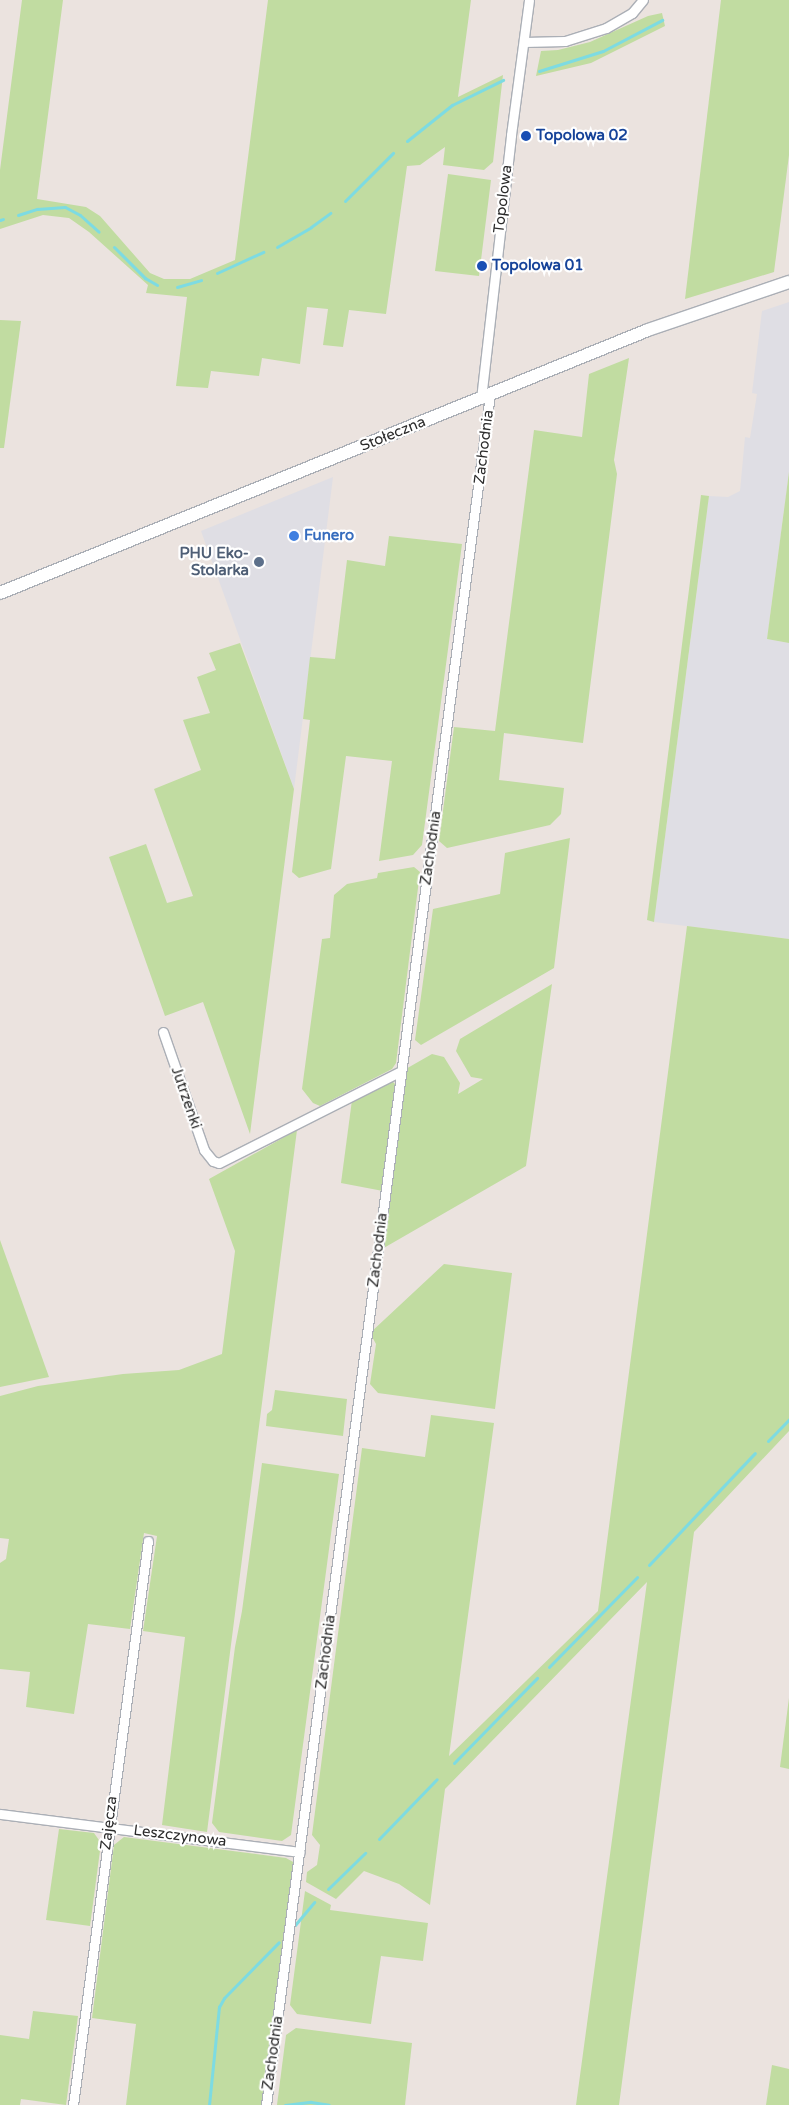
<!DOCTYPE html>
<meta charset="utf-8">
<style>
body{margin:0}
#map{position:relative;width:789px;height:2105px;overflow:hidden;background:#ebe3df;font-family:"Varela Round",sans-serif}
div>[style]{position:absolute}
.industrial>*{inset:0;background:#dfdee4}
.green>*{inset:0;background:#c1dca1}
.stream>*{height:3px;margin:-1.5px;padding:0 1.5px;transform-origin:1.5px;border-radius:1.5px;background:#7ddbe2}
.roads{filter:drop-shadow(1px 0 #abafb6) drop-shadow(-1px 0 #abafb6) drop-shadow(0 1px #abafb6) drop-shadow(0 -1px #abafb6)}
.minor>*{height:9px;margin:-4.5px;padding:0 4.5px;transform-origin:4.5px;border-radius:4.5px;background:#fff}
.secondary>*{height:12px;margin:-6px;padding:0 6px;transform-origin:6px;border-radius:6px;background:#fff}
.dots>*{width:14px;height:14px;translate:-50% -50%;box-sizing:border-box;border:2px solid #fff;border-radius:50%}
span{translate:-50% -50%;white-space:nowrap;text-align:center;line-height:1.15;-webkit-text-stroke:4.5px #fff;paint-order:stroke}
.transit-label{font-size:15px;color:#164399;font-weight:700}
.left{translate:0 -50%;text-align:left}
.street-label{font-size:15px;color:#2b2b2b}
.shop-label{font-size:15px;color:#366cbe;font-weight:700}
.service-label{font-size:15px;color:#4e5e75;font-weight:700}
.right{translate:-100% -50%;text-align:right}
</style>
<div id="map">
<div class="industrial">
<i style="clip-path:polygon(789px 302px,789px 472px,767px 639px,789px 643px,789px 939px,654px 922px,709px 496px,728px 497px,740px 491px,745px 437px,750px 438px,757px 394px,752px 393px,762px 311px)"></i>
<i style="clip-path:polygon(333px 477px,294px 789px,201px 531px)"></i>
</div>
<div class="green">
<i style="clip-path:polygon(22px 0,63px 0,37px 199px,86px 207px,100px 216px,150px 273px,164px 279px,190px 279px,235px 260px,268px 0,471px 0,458px 97px,503px 75px,493px 162px,484px 170px,443px 165px,445px 147px,420px 165px,407px 166px,386px 314px,349px 310px,343px 347px,323px 345px,328px 309px,307px 307px,300px 364px,262px 358px,259px 376px,211px 371px,208px 388px,176px 386px,187px 297px,146px 293px,148px 285px,89px 232px,69px 218px,43px 215px,0 229px,0 170px)"></i>
<i style="clip-path:polygon(721px 0,789px 0,789px 155px,774px 272px,685px 299px)"></i>
<i style="clip-path:polygon(662px 13px,665px 26px,591px 63px,536px 76px,541px 51px,558px 50px,590px 42px,648px 16px)"></i>
<i style="clip-path:polygon(448px 174px,491px 180px,479px 276px,435px 271px)"></i>
<i style="clip-path:polygon(0 320px,21px 321px,4px 448px,0 448px)"></i>
<i style="clip-path:polygon(629px 358px,614px 460px,617px 474px,583px 743px,504px 733px,499px 780px,564px 788px,561px 814px,550px 825px,447px 848px,439px 841px,454px 727px,495px 731px,534px 430px,582px 437px,589px 374px)"></i>
<i style="clip-path:polygon(789px 472px,789px 643px,767px 639px)"></i>
<i style="clip-path:polygon(701px 495px,709px 496px,654px 922px,647px 920px)"></i>
<i style="clip-path:polygon(389px 536px,462px 544px,422px 845px,413px 855px,379px 861px,392px 761px,346px 756px,331px 869px,299px 878px,292px 872px,310px 720px,303px 719px,310px 657px,335px 659px,347px 560px,385px 566px)"></i>
<i style="clip-path:polygon(240px 643px,294px 789px,250px 1134px,203px 1002px,165px 1016px,109px 857px,146px 844px,167px 903px,193px 896px,154px 789px,201px 770px,183px 720px,210px 713px,197px 677px,216px 670px,209px 653px)"></i>
<i style="clip-path:polygon(570px 838px,554px 968px,421px 1045px,415px 1040px,433px 909px,500px 894px,505px 853px)"></i>
<i style="clip-path:polygon(414px 867px,420px 872px,396px 1063px,392px 1069px,320px 1106px,313px 1103px,302px 1089px,322px 939px,330px 938px,334px 895px,347px 884px,377px 878px,378px 873px)"></i>
<i style="clip-path:polygon(687px 926px,789px 939px,789px 1431px,694px 1532px,619px 2105px,576px 2105px,647px 1582px,445px 1789px,430px 1905px,399px 1884px,364px 1871px,336px 1899px,306px 1882px,307px 1872px,317px 1865px,320px 1845px,312px 1835px,362px 1448px,425px 1457px,431px 1415px,494px 1423px,449px 1756px,598px 1611px)"></i>
<i style="clip-path:polygon(552px 984px,526px 1166px,382px 1249px,404px 1070px,432px 1054px,444px 1057px,460px 1083px,458px 1094px,483px 1079px,471px 1077px,456px 1051px,460px 1039px)"></i>
<i style="clip-path:polygon(391px 1080px,396px 1085px,383px 1191px,341px 1183px,352px 1100px)"></i>
<i style="clip-path:polygon(297px 1130px,207px 1832px,162px 1825px,185px 1637px,143px 1631px,157px 1536px,144px 1533px,130px 1629px,88px 1624px,74px 1714px,26px 1707px,30px 1672px,0 1669px,0 1563px,6px 1559px,9px 1539px,0 1538px,0 1396px,38px 1386px,123px 1374px,179px 1370px,222px 1354px,235px 1251px,209px 1179px)"></i>
<i style="clip-path:polygon(0 1240px,49px 1377px,0 1387px)"></i>
<i style="clip-path:polygon(444px 1264px,512px 1273px,495px 1409px,378px 1393px,370px 1384px,376px 1344px,370px 1333px)"></i>
<i style="clip-path:polygon(275px 1390px,347px 1399px,343px 1436px,266px 1426px,267px 1414px,272px 1410px)"></i>
<i style="clip-path:polygon(262px 1463px,339px 1474px,291px 1835px,282px 1841px,219px 1832px,212px 1823px,235px 1647px,242px 1611px)"></i>
<i style="clip-path:polygon(789px 1698px,789px 1769px,780px 1767px)"></i>
<i style="clip-path:polygon(59px 1829px,94px 1833px,101px 1843px,90px 1926px,46px 1920px)"></i>
<i style="clip-path:polygon(124px 1837px,286px 1858px,295px 1863px,263px 2105px,126px 2105px,136px 2024px,92px 2018px,114px 1845px)"></i>
<i style="clip-path:polygon(305px 1891px,331px 1905px,330px 1910px,428px 1923px,423px 1961px,381px 1956px,371px 2024px,297px 2014px,290px 2005px)"></i>
<i style="clip-path:polygon(33px 2011px,78px 2016px,66px 2105px,21px 2099px,20px 2105px,0 2105px,0 2035px,29px 2039px)"></i>
<i style="clip-path:polygon(296px 2028px,412px 2043px,405px 2105px,277px 2105px,286px 2035px)"></i>
<i style="clip-path:polygon(772px 2065px,789px 2069px,789px 2105px,766px 2105px)"></i>
</div>
<div class="stream">
<i style="left:539px;top:71px;width:67px;rotate:-17.4deg"></i>
<i style="left:603px;top:51px;width:67px;rotate:-27.7deg"></i>
<i style="left:407px;top:141px;width:58px;rotate:-38.7deg"></i>
<i style="left:452px;top:105px;width:57px;rotate:-26.1deg"></i>
<i style="left:345px;top:201px;width:68px;rotate:-45deg"></i>
<i style="left:18px;top:215px;width:20px;rotate:-18deg"></i>
<i style="left:37px;top:209px;width:28px;rotate:-4deg"></i>
<i style="left:65px;top:207px;width:17px;rotate:28deg"></i>
<i style="left:80px;top:215px;width:25px;rotate:42deg"></i>
<i style="left:0;top:220px;width:3px;rotate:-18deg"></i>
<i style="left:114px;top:247px;width:44px;rotate:45deg"></i>
<i style="left:145px;top:278px;width:14px;rotate:30deg"></i>
<i style="left:277px;top:247px;width:39px;rotate:-30deg"></i>
<i style="left:311px;top:227px;width:24px;rotate:-36deg"></i>
<i style="left:217px;top:273px;width:51px;rotate:-24.5deg"></i>
<i style="left:177px;top:287px;width:25px;rotate:-16deg"></i>
<i style="left:768px;top:1441px;width:30px;rotate:-46deg"></i>
<i style="left:649px;top:1565px;width:154px;rotate:-46.6deg"></i>
<i style="left:549px;top:1667px;width:126px;rotate:-45.6deg"></i>
<i style="left:454px;top:1763px;width:119px;rotate:-45.7deg"></i>
<i style="left:379px;top:1839px;width:83px;rotate:-46deg"></i>
<i style="left:328px;top:1889px;width:52px;rotate:-44.2deg"></i>
<i style="left:295px;top:1925px;width:30px;rotate:-50deg"></i>
<i style="left:209px;top:2105px;width:99px;rotate:-84.2deg"></i>
<i style="left:219px;top:2007px;width:10px;rotate:-61deg"></i>
<i style="left:224px;top:1998px;width:78px;rotate:-45.5deg"></i>
<i style="left:285px;top:2105px;width:26px;rotate:-7deg"></i>
<i style="left:311px;top:2102px;width:18px;rotate:9deg"></i>
</div>
<div class="roads">
<div class="minor">
<i style="left:524px;top:42px;width:41px;rotate:-1.4deg"></i>
<i style="left:565px;top:41px;width:43px;rotate:-17.6deg"></i>
<i style="left:606px;top:28px;width:30px;rotate:-30deg"></i>
<i style="left:632px;top:13px;width:17px;rotate:-50deg"></i>
<i style="left:481px;top:399px;width:266px;rotate:-83.5deg"></i>
<i style="left:511px;top:135px;width:136px;rotate:-82.4deg"></i>
<i style="left:163px;top:1032px;width:125px;rotate:70.8deg"></i>
<i style="left:204px;top:1150px;width:14px;rotate:51deg"></i>
<i style="left:213px;top:1161px;width:6px;rotate:18deg"></i>
<i style="left:219px;top:1163px;width:204px;rotate:-26.8deg"></i>
<i style="left:0;top:1814px;width:302px;rotate:7.2deg"></i>
<i style="left:73px;top:2105px;width:569px;rotate:-82.43deg"></i>
<i style="left:266px;top:2105px;width:1725px;rotate:-82.54deg"></i>
</div>
<div class="secondary">
<i style="left:0;top:593px;width:699px;rotate:-22.09deg"></i>
<i style="left:648px;top:330px;width:149px;rotate:-18.8deg"></i>
</div>
</div>
<div class="dots">
<i style="left:526px;top:136px;background:#1a4fb4"></i>
<i style="left:482px;top:266px;background:#1a4fb4"></i>
<i style="left:294px;top:536px;background:#3f7fe0"></i>
<i style="left:259px;top:562px;background:#5c6f8a"></i>
</div>
<div class="transit-label">
<span class="left" style="left:536px;top:136px">Topolowa 02</span>
<span class="left" style="left:492px;top:266px">Topolowa 01</span>
</div>
<div class="street-label">
<span style="left:503px;top:199px;rotate:-83deg">Topolowa</span>
<span style="left:393px;top:434px;rotate:-22deg">Stołeczna</span>
<span style="left:484px;top:447px;rotate:-83deg">Zachodnia</span>
<span style="left:431px;top:848px;rotate:-82deg">Zachodnia</span>
<span style="left:186px;top:1098px;rotate:71deg">Jutrzenki</span>
<span style="left:378px;top:1250px;rotate:-83deg">Zachodnia</span>
<span style="left:326px;top:1652px;rotate:-83deg">Zachodnia</span>
<span style="left:109px;top:1823px;rotate:-83deg">Zajęcza</span>
<span style="left:180px;top:1836px;rotate:7deg">Leszczynowa</span>
<span style="left:273px;top:2053px;rotate:-82deg">Zachodnia</span>
</div>
<div class="shop-label">
<span class="left" style="left:304px;top:536px">Funero</span>
</div>
<div class="service-label">
<span class="right" style="left:249px;top:562px">PHU Eko-<br>Stolarka</span>
</div>
</div>
